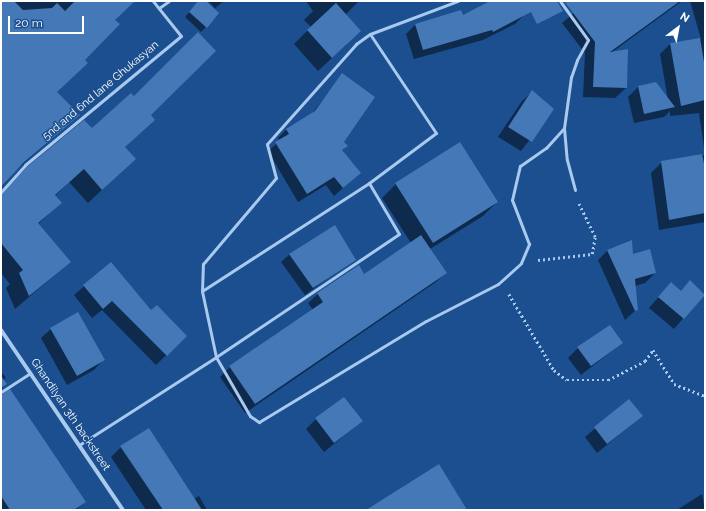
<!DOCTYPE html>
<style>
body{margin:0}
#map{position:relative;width:706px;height:511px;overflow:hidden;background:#1b4f8f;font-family:Raleway,sans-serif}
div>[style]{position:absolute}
.shadow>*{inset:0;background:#0007}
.building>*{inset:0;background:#4478b7}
.path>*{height:2.5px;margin-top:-1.25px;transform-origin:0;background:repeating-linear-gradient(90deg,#a9c9ee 0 2px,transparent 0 5px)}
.lane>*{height:3px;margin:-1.5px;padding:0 1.5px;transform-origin:1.5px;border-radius:1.5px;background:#a9c9ee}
.street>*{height:4px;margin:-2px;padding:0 2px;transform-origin:2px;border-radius:2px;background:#a9c9ee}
span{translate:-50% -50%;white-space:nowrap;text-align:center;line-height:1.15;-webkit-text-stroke:3px #1b4f8f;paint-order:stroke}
.street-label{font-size:11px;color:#fff}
.frame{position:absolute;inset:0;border:2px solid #fff;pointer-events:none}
.north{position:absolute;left:658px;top:8px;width:40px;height:40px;-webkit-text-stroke:3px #1b4f8f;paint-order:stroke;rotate:32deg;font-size:11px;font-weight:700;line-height:16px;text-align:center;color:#fff}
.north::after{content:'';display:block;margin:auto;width:14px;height:18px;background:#fff;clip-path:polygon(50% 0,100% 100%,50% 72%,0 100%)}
.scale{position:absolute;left:8px;top:16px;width:76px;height:18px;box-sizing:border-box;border:2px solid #fff;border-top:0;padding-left:5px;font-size:12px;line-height:14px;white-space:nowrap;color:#fff;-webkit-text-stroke:3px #1b4f8f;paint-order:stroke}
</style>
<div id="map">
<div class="shadow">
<i style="clip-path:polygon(1px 1px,134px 1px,114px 20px,56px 92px,79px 115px,16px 170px,1px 188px)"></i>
<i style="clip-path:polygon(199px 1px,204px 1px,206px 27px,201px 32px,185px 17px)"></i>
<i style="clip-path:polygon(208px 1px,224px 1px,215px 8px)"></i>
<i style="clip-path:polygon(306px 1px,359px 1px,345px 15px,346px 45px,318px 71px,294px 44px,311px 27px,304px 20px,313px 11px)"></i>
<i style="clip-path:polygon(492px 1px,530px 1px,525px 14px,515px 24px,483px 40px,414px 59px,406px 34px,416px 24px,462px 16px)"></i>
<i style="clip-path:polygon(588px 1px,682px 1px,611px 53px,626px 88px,615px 98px,583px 97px,585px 53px,562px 23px)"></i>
<i style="clip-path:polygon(690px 1px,705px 1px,705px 222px,659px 230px,651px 173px,662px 162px,705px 155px,699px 113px,670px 116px,670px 111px,664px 117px,634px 123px,628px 97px,638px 87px,668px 100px,660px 54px,671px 43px,701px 39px)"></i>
<i style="clip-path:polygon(343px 74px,343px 142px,346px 146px,341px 151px,360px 173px,334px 196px,326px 185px,298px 202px,268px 151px,280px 141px,278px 138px,286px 130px,311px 115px)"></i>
<i style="clip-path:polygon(532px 92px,553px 109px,521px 151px,498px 137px,522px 101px)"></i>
<i style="clip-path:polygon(149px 115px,124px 148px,121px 172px,88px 203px,69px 182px,55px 196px,61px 203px,38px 224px,70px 262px,15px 309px,6px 288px,10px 284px,1px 273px,1px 198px,92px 130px)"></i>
<i style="clip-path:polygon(396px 184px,497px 202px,483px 216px,430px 249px,446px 272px,436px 282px,245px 413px,220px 377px,230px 367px,313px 310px,308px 303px,318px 294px,364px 275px,411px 243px,382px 198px)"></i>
<i style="clip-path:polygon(335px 227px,354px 259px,305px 295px,281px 262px,289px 255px)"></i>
<i style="clip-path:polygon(608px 250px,632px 255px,655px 273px,645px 283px,635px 286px,637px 309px,625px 320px,598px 260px)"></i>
<i style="clip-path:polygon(111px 263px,151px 312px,186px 336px,156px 365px,102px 310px,92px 318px,74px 295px)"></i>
<i style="clip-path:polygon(690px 282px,704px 294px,674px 329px,649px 308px,671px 283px,681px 292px)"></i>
<i style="clip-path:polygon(51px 329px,103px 360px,94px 370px,67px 385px,41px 338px)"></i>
<i style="clip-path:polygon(622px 343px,581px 375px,568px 358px,578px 348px)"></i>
<i style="clip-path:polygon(1px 371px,6px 378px,3px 380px,6px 384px,1px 389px)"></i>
<i style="clip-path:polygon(10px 391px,85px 502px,76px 510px,1px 510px,1px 394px)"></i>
<i style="clip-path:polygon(629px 400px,642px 416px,597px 453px,585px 437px)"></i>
<i style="clip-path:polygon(316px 419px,362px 421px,324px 452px,306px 429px)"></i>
<i style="clip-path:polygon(121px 447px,194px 499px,199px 496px,207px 510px,146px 510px,111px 457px)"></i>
<i style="clip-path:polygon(702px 494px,705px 510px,677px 510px)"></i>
</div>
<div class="building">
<i style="clip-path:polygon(1px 1px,14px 1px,23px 10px,52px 8px,57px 3px,65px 11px,75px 1px,135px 1px,115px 20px,120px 24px,85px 60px,88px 63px,57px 92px,80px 115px,23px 163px,1px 187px)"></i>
<i style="clip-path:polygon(198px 1px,206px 1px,219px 13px,207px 28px,189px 12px)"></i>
<i style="clip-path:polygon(490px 1px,557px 1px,563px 11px,537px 24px,531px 12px,493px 32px,492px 30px,423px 50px,415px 24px,461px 10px,463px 15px)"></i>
<i style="clip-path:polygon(564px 1px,680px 1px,610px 52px,628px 49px,627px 88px,593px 87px,595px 42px)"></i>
<i style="clip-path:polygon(336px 3px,361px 31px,332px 58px,307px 30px)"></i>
<i style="clip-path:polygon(198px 32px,216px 51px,151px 115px,155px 120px,125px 147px,136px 159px,102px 190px,84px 169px,55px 195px,62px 203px,38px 223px,71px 262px,29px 296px,19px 273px,23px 270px,1px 243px,1px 195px,27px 167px,84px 120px,92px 128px,131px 93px,134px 96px)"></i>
<i style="clip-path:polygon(700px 38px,705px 68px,705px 100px,681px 106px,670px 43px)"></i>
<i style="clip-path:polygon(342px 73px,375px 97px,344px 142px,348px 146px,342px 150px,361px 173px,343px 188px,334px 177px,307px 194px,275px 142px,289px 134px,286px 129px,315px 111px)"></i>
<i style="clip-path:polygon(656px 82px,675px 107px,644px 114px,638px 86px)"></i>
<i style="clip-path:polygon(532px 90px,554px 109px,532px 142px,508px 127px)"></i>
<i style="clip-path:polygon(460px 142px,498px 202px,433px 243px,395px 183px)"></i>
<i style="clip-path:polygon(702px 154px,705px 168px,705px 213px,669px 220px,661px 161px)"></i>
<i style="clip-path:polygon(335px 225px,356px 260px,313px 288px,289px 254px)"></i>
<i style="clip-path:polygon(421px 235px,447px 273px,255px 404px,229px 366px,323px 302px,317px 293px,359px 265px,364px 274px)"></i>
<i style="clip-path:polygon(632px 240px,633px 254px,650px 249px,656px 273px,635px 279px,638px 310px,635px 311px,607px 250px)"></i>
<i style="clip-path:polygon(111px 262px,151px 310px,157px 305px,187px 336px,167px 356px,112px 301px,103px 309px,83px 285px)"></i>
<i style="clip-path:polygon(690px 280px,705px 295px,684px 319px,658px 297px,671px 282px,681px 291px)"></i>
<i style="clip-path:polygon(78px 312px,105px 360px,77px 376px,50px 328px)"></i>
<i style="clip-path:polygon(610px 325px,623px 343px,591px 366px,577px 347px)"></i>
<i style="clip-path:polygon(1px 376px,7px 384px,1px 388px)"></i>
<i style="clip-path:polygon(10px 389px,86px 502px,74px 510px,10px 510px,1px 496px,1px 395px)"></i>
<i style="clip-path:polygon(344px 397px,363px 421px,334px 443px,315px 418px)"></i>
<i style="clip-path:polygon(629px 399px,643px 416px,607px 444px,594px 427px)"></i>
<i style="clip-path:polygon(149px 428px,202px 510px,163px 510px,120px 446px)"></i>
<i style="clip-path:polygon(439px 464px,467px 510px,366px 510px)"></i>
</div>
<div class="path">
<i style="left:538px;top:260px;width:54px;rotate:-6.3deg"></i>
<i style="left:592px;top:254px;width:17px;rotate:-80deg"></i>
<i style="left:595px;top:237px;width:37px;rotate:-116deg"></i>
<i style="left:509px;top:294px;width:88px;rotate:59.4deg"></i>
<i style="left:554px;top:370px;width:16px;rotate:38deg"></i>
<i style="left:567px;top:380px;width:41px"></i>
<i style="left:608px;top:380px;width:42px;rotate:-27.2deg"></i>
<i style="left:645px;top:361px;width:14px;rotate:-54deg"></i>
<i style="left:653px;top:350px;width:40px;rotate:58deg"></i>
<i style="left:674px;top:384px;width:33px;rotate:21deg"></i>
</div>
<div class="lane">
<i style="left:560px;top:1px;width:48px;rotate:54.3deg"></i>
<i style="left:588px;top:40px;width:23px;rotate:119deg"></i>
<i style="left:577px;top:60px;width:18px;rotate:109deg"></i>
<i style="left:571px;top:77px;width:51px;rotate:97.8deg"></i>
<i style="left:564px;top:128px;width:32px;rotate:85deg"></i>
<i style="left:567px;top:160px;width:31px;rotate:75deg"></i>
<i style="left:159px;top:8px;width:12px;rotate:-35deg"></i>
<i style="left:370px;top:34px;width:119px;rotate:56.3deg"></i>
<i style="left:436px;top:133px;width:84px;rotate:143.3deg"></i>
<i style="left:369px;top:183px;width:59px;rotate:59.5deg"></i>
<i style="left:399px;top:234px;width:220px;rotate:146.1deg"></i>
<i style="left:216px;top:357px;width:68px;rotate:60deg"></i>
<i style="left:250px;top:416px;width:11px;rotate:34deg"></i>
<i style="left:259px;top:422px;width:195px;rotate:-31.2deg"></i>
<i style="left:426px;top:321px;width:81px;rotate:-27.2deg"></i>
<i style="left:498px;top:284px;width:31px;rotate:-42deg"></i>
<i style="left:521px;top:263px;width:21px;rotate:-67deg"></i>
<i style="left:529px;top:244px;width:47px;rotate:-111.1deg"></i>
<i style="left:512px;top:200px;width:35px;rotate:-77deg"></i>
<i style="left:520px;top:166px;width:32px;rotate:-35deg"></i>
<i style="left:546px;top:148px;width:27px;rotate:-48deg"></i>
<i style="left:1px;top:192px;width:36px;rotate:-48deg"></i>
<i style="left:25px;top:165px;width:202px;rotate:-39.6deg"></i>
<i style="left:181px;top:36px;width:45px;rotate:-128.7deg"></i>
<i style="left:202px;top:291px;width:199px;rotate:-32.9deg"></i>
<i style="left:1px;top:392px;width:35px;rotate:-33deg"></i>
<i style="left:79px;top:445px;width:163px;rotate:-32.7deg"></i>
<i style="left:216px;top:357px;width:67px;rotate:-102deg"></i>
<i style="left:202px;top:291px;width:27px;rotate:-88deg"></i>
<i style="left:203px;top:264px;width:113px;rotate:-49.7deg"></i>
<i style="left:276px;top:178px;width:35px;rotate:-105deg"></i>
<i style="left:267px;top:144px;width:134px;rotate:-48.3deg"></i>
<i style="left:356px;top:44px;width:17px;rotate:-36deg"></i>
<i style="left:370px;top:34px;width:94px;rotate:-20.6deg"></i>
</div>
<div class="street">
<i style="left:1px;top:330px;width:217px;rotate:55.9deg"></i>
</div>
<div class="street-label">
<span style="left:101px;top:91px;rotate:-40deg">5nd and 6nd lane Ghukasyan</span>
<span style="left:70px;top:415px;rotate:56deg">Ghandilyan 3th backstreet</span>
</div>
<div class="frame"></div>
<div class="north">N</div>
<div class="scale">20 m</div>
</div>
